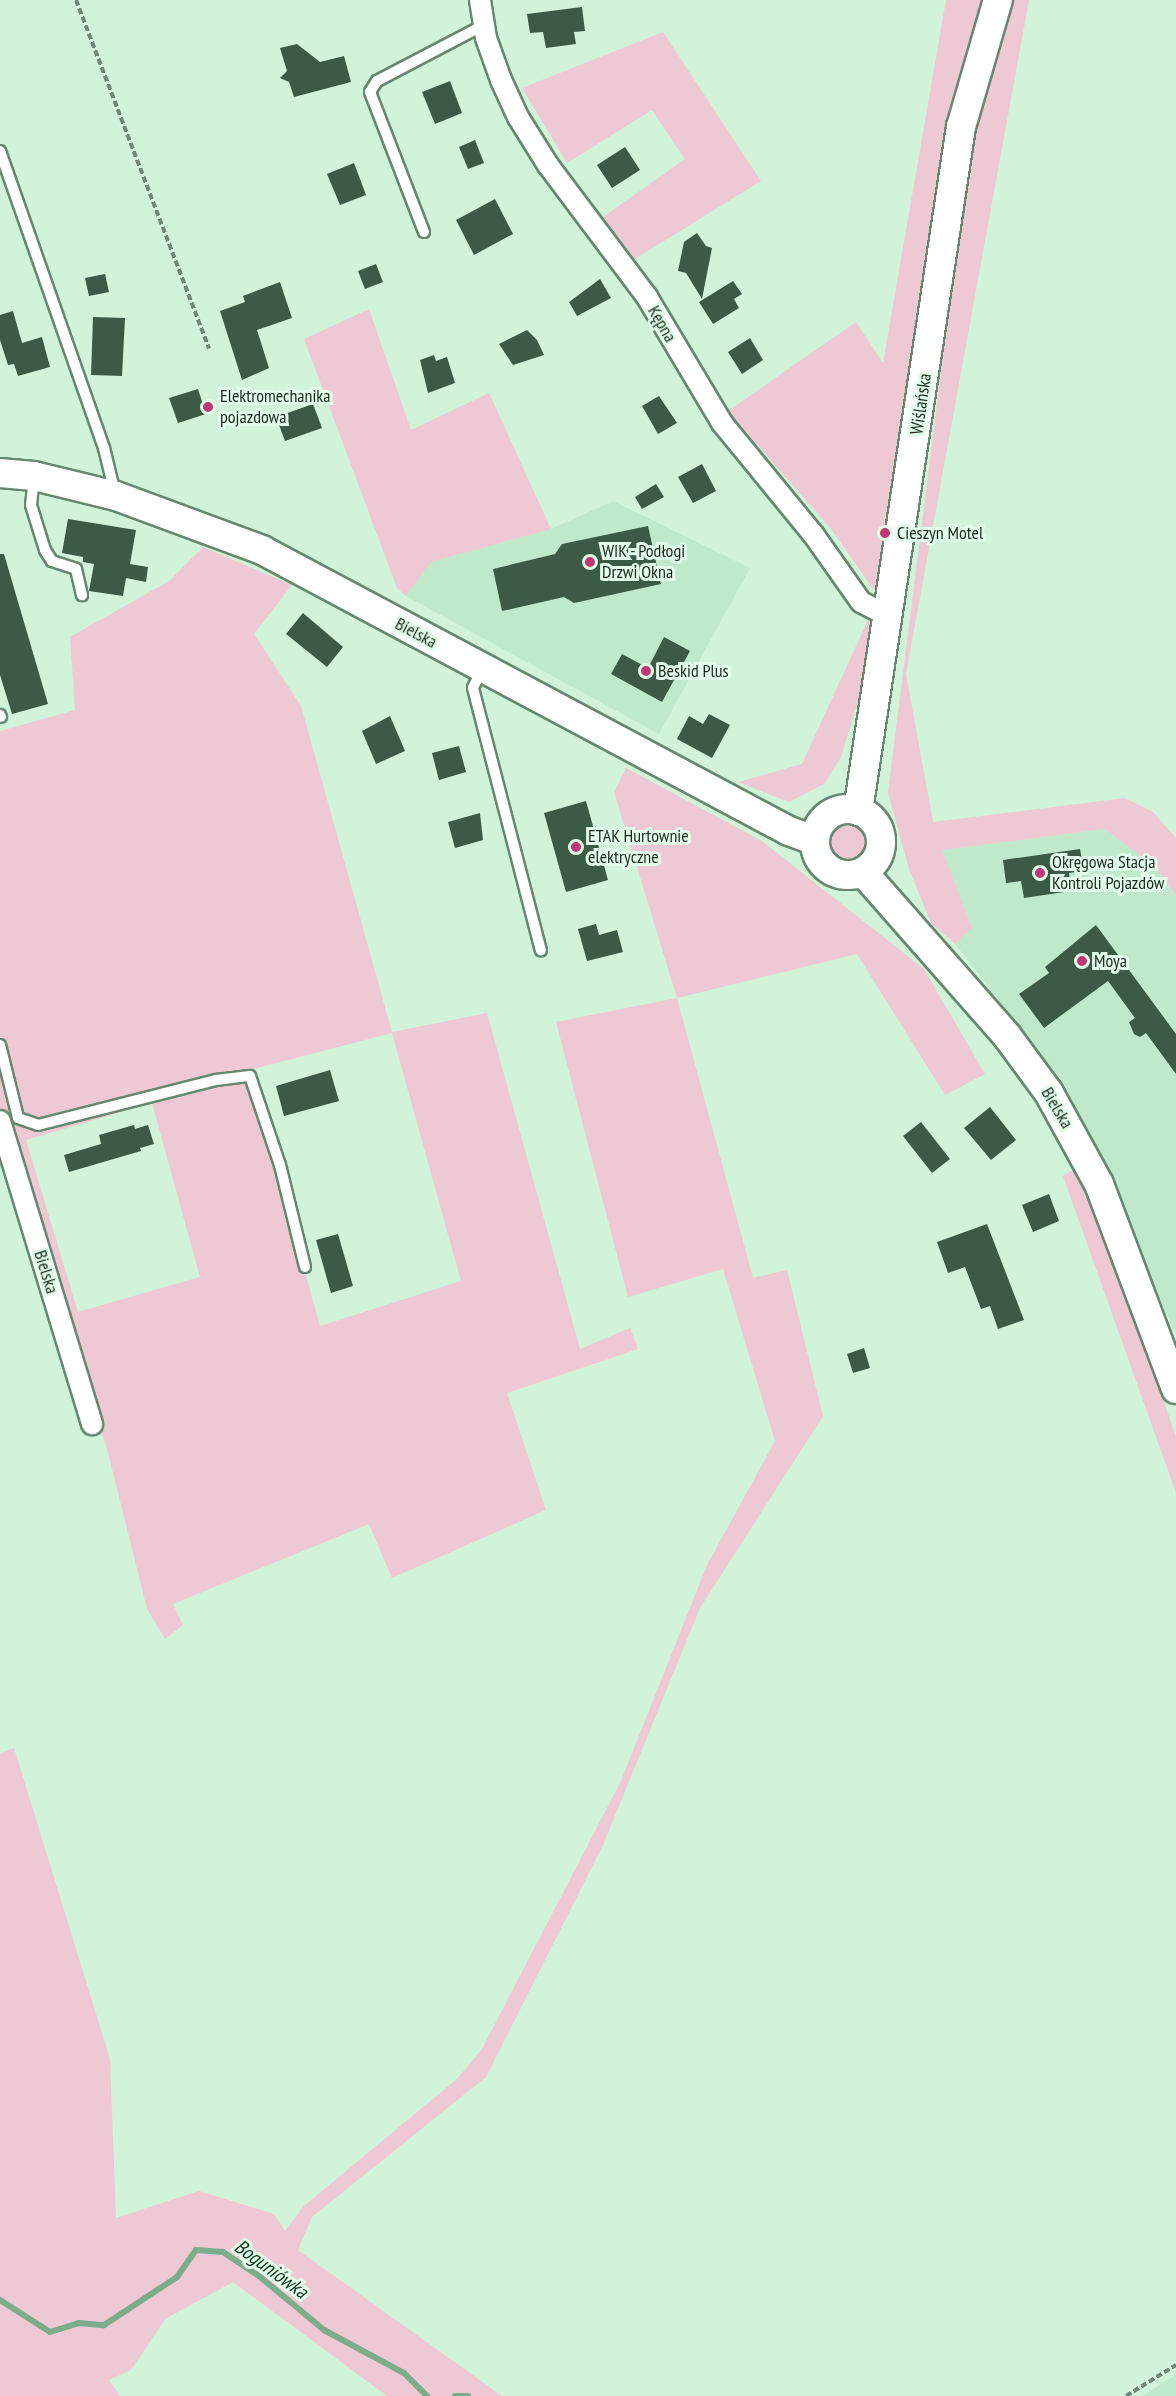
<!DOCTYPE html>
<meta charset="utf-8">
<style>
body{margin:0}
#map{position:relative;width:1176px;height:2396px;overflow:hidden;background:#d0f3da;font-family:"PT Sans Narrow",sans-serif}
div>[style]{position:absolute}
.built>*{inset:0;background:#c0e9cc}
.green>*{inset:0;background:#eec8d2}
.round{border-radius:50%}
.stream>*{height:6px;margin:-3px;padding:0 3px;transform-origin:3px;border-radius:3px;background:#7bac8b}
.building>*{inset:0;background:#3c5b46}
.path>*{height:4px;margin-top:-2px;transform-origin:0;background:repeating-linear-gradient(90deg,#708777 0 6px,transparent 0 9px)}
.roads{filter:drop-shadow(2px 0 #668770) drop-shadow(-2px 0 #668770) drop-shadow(0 2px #668770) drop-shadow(0 -2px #668770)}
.lane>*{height:10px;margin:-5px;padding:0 5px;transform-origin:5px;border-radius:5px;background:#fff}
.street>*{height:20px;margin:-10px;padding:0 10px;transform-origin:10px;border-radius:10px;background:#fff}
.secondary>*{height:28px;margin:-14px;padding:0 14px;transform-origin:14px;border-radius:14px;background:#fff}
.secondary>.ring{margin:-14px;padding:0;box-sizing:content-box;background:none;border:28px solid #fff;border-radius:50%}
.dots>*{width:16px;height:16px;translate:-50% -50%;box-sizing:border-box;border:3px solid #e2feea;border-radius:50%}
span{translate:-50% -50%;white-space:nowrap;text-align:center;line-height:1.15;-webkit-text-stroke:6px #e2feea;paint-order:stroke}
.street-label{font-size:18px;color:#1d2a21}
.poi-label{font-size:18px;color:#1d2a21}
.left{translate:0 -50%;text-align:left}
.water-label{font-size:20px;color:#0f3620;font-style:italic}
</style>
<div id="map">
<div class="built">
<i style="clip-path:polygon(613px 501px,750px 568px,659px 734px,406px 596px,430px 562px,551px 529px)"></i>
<i style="clip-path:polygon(1104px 829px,1152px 864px,1176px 895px,1176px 1334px,1063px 1082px,955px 944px,972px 928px,941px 850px)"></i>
<i style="clip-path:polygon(1176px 2375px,1176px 2396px,1142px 2396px)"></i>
</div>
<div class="green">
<i style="clip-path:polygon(946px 0,986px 0,880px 599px,831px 529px,728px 411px,856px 322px,883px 363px)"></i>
<i style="clip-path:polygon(1010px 0,1029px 0,906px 674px,933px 822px,1125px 798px,1153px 812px,1176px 838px,1176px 895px,1152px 864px,1104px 829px,942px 850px,972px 928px,955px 944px,931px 923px,909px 869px,888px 793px,972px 126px)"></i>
<i style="clip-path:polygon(663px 32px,761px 181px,635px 259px,603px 217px,685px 159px,652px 110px,567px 163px,522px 88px)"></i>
<i style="clip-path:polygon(369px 309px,411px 430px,489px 393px,551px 529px,431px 562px,406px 596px,397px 588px,304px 339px)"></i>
<i style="clip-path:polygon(evenodd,203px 547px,292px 585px,254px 634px,301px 706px,392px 1032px,487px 1013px,580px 1349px,630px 1328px,638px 1349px,507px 1393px,546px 1510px,392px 1578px,369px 1524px,173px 1604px,183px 1625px,165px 1639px,147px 1609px,107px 1449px,0 1107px,0 731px,75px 710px,70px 637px,169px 581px,203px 547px,392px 1033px,461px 1281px,320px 1326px,249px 1070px,392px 1033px,203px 547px,152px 1103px,200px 1277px,78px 1312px,26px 1140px,152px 1103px)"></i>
<i style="clip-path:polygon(868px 620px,880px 630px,841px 757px,824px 784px,789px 802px,738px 782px,802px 764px)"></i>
<i style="clip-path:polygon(626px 768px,762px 841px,924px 969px,985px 1074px,945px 1095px,857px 954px,677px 998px,753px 1278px,787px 1270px,823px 1416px,700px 1608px,603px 1845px,486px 2077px,312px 2217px,298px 2250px,502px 2396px,387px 2396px,233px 2282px,165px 2319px,131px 2370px,109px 2380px,120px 2396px,0 2396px,0 1753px,14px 1748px,110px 2059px,116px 2218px,199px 2191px,274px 2214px,285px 2231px,304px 2206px,457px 2079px,482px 2049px,621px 1781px,707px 1565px,775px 1441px,723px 1269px,628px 1297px,556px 1022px,677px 998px,614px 792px)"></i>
<i class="round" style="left:829px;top:824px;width:36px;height:36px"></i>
<i style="clip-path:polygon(1076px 1168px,1138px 1325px,1176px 1437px,1176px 1493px,1063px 1176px)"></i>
</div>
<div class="stream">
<i style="left:0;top:2300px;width:59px;rotate:32.6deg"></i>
<i style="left:50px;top:2332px;width:30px;rotate:-17deg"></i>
<i style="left:79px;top:2323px;width:25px;rotate:5deg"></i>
<i style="left:104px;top:2325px;width:87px;rotate:-33.3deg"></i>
<i style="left:177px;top:2277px;width:33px;rotate:-55deg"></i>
<i style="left:196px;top:2250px;width:27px;rotate:4deg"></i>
<i style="left:223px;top:2252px;width:43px;rotate:33.7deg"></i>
<i style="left:259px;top:2276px;width:85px;rotate:39.7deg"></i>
<i style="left:324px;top:2330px;width:91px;rotate:28.3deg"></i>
<i style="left:404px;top:2373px;width:33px;rotate:45deg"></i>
<i style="left:455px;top:2396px;width:13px"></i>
</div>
<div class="building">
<i style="clip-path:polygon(582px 7px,585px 31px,574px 32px,576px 44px,546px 48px,543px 32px,530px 33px,527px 14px)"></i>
<i style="clip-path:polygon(297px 44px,320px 62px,344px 56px,351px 82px,294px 97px,289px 82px,280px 78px,287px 71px,280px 48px)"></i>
<i style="clip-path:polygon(450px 81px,462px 113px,435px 124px,422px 92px)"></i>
<i style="clip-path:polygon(475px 140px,484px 163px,468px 169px,459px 147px)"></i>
<i style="clip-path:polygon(625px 147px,640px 170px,612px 188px,597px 165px)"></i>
<i style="clip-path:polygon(354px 163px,366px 195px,340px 205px,327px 174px)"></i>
<i style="clip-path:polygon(495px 199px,513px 234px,474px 255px,456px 220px)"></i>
<i style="clip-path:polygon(697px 233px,706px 246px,712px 248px,702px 299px,686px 273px,678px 271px,684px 242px)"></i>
<i style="clip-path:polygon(376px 264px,383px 282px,365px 289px,358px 271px)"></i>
<i style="clip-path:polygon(105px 274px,109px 292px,89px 296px,85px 278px)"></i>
<i style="clip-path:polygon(600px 279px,611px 298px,577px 316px,569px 302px)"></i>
<i style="clip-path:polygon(733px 281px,742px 294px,734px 299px,739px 308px,713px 324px,699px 302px)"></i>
<i style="clip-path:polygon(280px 282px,292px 318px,257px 330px,269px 368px,242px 380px,220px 311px,245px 302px,243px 296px)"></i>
<i style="clip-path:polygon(13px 311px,22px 343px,42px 337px,50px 367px,18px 376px,14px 364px,8px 365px,0 340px,0 315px)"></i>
<i style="clip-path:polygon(93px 317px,125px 318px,122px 376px,91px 375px)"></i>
<i style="clip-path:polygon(527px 330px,537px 340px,544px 355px,513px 365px,499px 344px)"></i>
<i style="clip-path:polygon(750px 338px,763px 360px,742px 374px,728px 352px)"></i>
<i style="clip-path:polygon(434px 355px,436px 361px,447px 357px,455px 383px,428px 393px,420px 360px)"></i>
<i style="clip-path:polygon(198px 389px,206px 414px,178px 423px,169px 398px)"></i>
<i style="clip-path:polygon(659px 396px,677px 423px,658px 434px,642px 406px)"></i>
<i style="clip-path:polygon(313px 404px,322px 428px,285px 441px,276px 417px)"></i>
<i style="clip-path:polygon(702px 464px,716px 491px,693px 503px,678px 477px)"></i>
<i style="clip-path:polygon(656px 484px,664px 497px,642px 509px,635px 497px)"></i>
<i style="clip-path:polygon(68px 519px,136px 530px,130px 564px,148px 567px,146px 582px,126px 578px,123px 596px,89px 591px,94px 564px,83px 562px,83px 557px,62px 553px)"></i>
<i style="clip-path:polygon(648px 526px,661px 584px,574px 603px,564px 597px,502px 611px,493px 569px,555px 554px,562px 544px)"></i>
<i style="clip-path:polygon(0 554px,4px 554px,48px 704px,12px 714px,0 675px)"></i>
<i style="clip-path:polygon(303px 613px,343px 647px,327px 667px,286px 634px)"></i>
<i style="clip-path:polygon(664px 637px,690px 651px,662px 702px,611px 674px,622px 654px,648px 668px)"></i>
<i style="clip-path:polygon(709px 714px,730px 725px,712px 758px,677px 739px,689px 716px,703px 724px)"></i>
<i style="clip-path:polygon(390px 716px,405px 751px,376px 764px,362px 731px)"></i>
<i style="clip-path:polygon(459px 746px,466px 772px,439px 780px,432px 753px)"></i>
<i style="clip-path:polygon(586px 801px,608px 880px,566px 892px,544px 813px)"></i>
<i style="clip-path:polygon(480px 813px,483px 840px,455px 848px,448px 822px)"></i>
<i style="clip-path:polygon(1080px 849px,1084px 871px,1069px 873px,1071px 891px,1024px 898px,1021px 881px,1006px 883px,1003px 860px)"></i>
<i style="clip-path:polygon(596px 924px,599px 935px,617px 930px,623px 952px,587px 961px,578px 929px)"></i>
<i style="clip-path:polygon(1096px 925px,1176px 1034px,1176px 1074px,1146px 1033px,1140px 1037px,1134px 1034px,1129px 1022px,1135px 1018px,1108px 981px,1044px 1028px,1019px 994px,1049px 973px,1045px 967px)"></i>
<i style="clip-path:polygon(330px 1070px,339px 1101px,284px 1116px,276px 1086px)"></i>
<i style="clip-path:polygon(990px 1107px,1016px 1140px,991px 1160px,964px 1128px)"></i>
<i style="clip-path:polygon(921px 1122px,950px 1159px,932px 1173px,903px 1136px)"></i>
<i style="clip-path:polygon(134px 1125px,135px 1129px,148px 1125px,154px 1144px,140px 1148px,141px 1151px,69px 1172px,64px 1155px,101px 1144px,99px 1135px)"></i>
<i style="clip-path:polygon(1049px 1194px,1059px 1221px,1033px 1232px,1022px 1205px)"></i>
<i style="clip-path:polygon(987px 1224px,1024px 1320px,998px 1329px,990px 1306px,981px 1309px,965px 1267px,948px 1273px,937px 1242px)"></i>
<i style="clip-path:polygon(338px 1234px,353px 1286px,331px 1293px,316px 1240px)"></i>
<i style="clip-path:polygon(864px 1348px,870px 1368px,853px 1373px,847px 1354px)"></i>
</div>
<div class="path">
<i style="left:76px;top:0;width:373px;rotate:69.1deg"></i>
<i style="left:1126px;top:2396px;width:59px;rotate:-31.8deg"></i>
</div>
<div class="roads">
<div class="lane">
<i style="left:0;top:151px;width:315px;rotate:70.7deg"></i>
<i style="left:104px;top:448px;width:46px;rotate:76.3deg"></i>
<i style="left:424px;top:232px;width:150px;rotate:-111.1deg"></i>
<i style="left:370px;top:92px;width:13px;rotate:-58deg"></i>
<i style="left:377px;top:81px;width:121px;rotate:-27.6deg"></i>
<i style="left:34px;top:477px;width:28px;rotate:96deg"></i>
<i style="left:31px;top:505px;width:47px;rotate:72.7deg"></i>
<i style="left:45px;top:550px;width:13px;rotate:58deg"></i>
<i style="left:52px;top:561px;width:25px;rotate:18deg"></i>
<i style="left:76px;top:569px;width:27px;rotate:77deg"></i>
<i style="left:483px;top:668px;width:22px;rotate:117deg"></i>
<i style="left:473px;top:688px;width:271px;rotate:75.5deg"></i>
<i style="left:0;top:715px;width:2px;rotate:63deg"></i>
<i style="left:0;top:1045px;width:75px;rotate:76.1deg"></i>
<i style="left:18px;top:1118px;width:21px;rotate:19deg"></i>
<i style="left:38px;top:1125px;width:184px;rotate:-14.2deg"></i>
<i style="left:216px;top:1080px;width:34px;rotate:-7deg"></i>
<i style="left:250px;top:1076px;width:94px;rotate:71.4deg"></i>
<i style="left:280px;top:1165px;width:105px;rotate:76.2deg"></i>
</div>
<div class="street">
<i style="left:480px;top:0;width:38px;rotate:81deg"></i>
<i style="left:486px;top:38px;width:45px;rotate:70.3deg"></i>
<i style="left:501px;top:80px;width:41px;rotate:65.3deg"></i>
<i style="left:518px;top:117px;width:57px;rotate:58deg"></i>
<i style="left:548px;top:165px;width:165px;rotate:53.1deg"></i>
<i style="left:647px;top:297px;width:147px;rotate:59.2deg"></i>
<i style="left:722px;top:423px;width:144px;rotate:50.7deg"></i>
<i style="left:813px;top:534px;width:83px;rotate:54.8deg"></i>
<i style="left:861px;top:602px;width:33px;rotate:27deg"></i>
<i style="left:0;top:1121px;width:317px;rotate:73.1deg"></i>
</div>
<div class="secondary">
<i style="left:0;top:473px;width:34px;rotate:5deg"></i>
<i style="left:34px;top:476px;width:84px;rotate:13.7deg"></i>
<i style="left:116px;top:496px;width:156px;rotate:20.3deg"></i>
<i style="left:262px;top:550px;width:597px;rotate:28.07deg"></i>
<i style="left:789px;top:831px;width:27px;rotate:20deg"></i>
<i class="ring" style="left:815px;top:809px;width:38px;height:38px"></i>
<i style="left:858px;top:811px;width:692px;rotate:-81.44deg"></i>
<i style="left:961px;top:127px;width:132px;rotate:-73.8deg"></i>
<i style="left:863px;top:872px;width:218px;rotate:48.7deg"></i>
<i style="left:1007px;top:1036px;width:71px;rotate:53.6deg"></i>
<i style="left:1049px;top:1093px;width:104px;rotate:61.2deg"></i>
<i style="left:1099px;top:1184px;width:219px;rotate:69.4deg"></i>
</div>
</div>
<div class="dots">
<i style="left:208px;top:407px;background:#c13770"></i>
<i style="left:885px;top:533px;background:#c13770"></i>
<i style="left:590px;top:562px;background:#c13770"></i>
<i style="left:646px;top:671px;background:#c13770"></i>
<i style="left:576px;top:847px;background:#c13770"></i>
<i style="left:1040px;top:873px;background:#c13770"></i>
<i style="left:1082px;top:961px;background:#c13770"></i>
</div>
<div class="street-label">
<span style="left:662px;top:324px;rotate:60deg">Kępna</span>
<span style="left:921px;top:404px;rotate:-82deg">Wiślańska</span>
<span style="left:416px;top:633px;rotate:28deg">Bielska</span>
<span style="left:1057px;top:1108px;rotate:59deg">Bielska</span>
<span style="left:46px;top:1272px;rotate:73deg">Bielska</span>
</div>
<div class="poi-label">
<span class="left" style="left:220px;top:407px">Elektromechanika<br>pojazdowa</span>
<span class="left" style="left:897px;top:533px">Cieszyn Motel</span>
<span class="left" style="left:602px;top:562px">WIK - Podłogi<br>Drzwi Okna</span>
<span class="left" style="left:658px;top:671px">Beskid Plus</span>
<span class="left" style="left:588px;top:847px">ETAK Hurtownie<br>elektryczne</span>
<span class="left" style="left:1052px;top:873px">Okręgowa Stacja<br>Kontroli Pojazdów</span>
<span class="left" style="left:1094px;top:961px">Moya</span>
</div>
<div class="water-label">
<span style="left:271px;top:2269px;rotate:36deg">Boguniówka</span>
</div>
</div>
